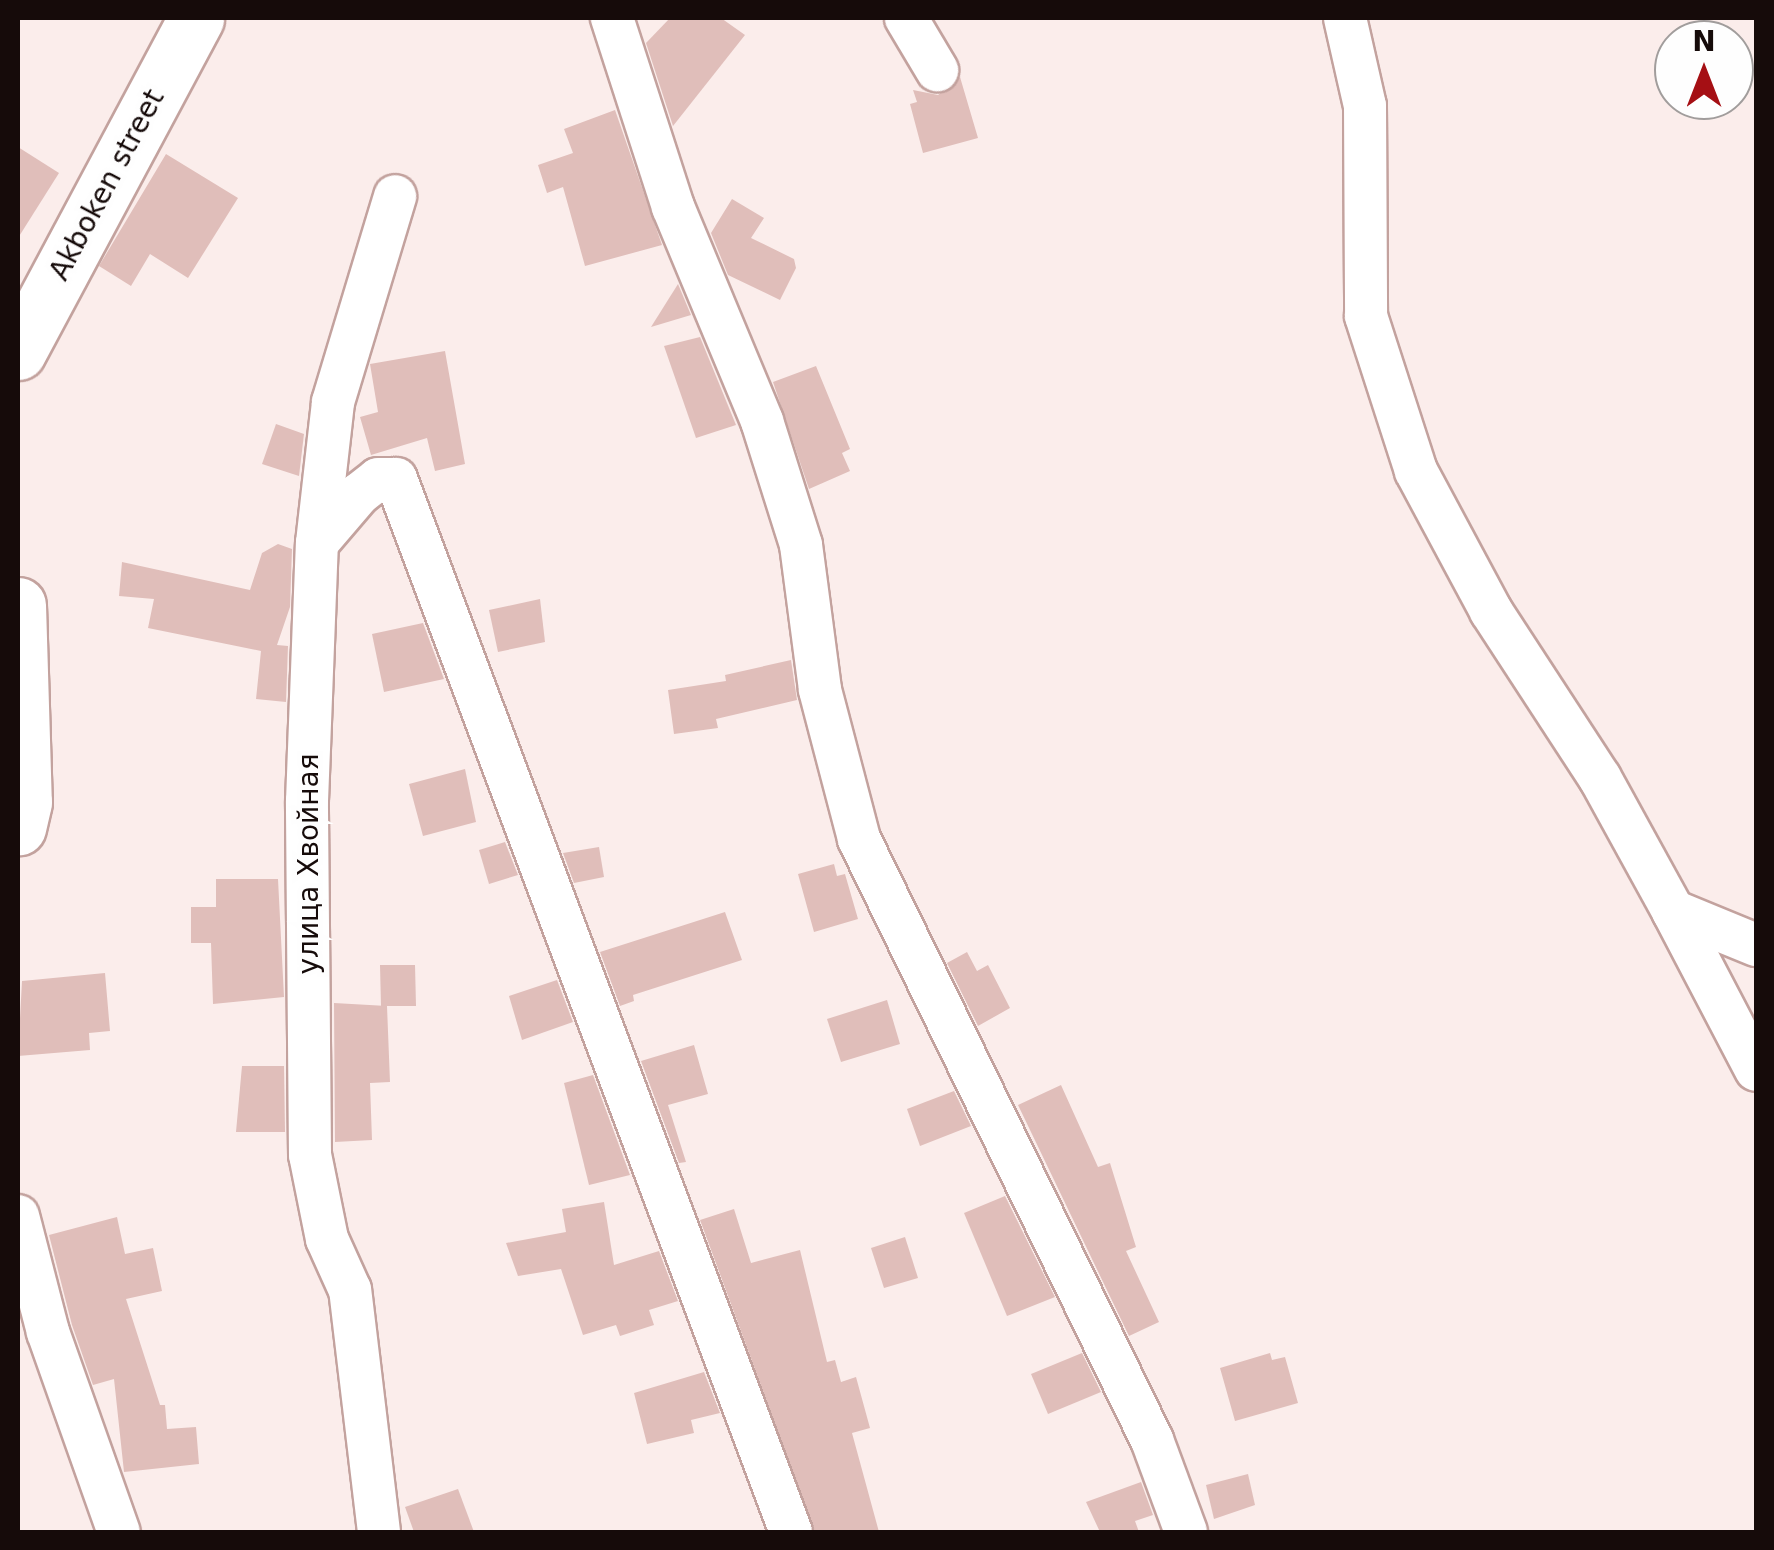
<!DOCTYPE html>
<meta charset="utf-8">
<style>
body{margin:0}
#map{position:relative;width:1774px;height:1550px;overflow:hidden;background:#fbedeb;font-family:"DejaVu Sans",sans-serif}
div>[style]{position:absolute}
.building>*{inset:0;background:#e0beba}
.roads{filter:drop-shadow(2px 0 #c3a29e) drop-shadow(-2px 0 #c3a29e) drop-shadow(0 2px #c3a29e) drop-shadow(0 -2px #c3a29e)}
.street>*{height:42px;margin:-21px;padding:0 21px;transform-origin:21px;border-radius:21px;background:#fff}
.secondary>*{height:55px;margin:-27.5px;padding:0 27.5px;transform-origin:27.5px;border-radius:27.5px;background:#fff}
span{translate:-50% -50%;white-space:nowrap;text-align:center;line-height:1.15;-webkit-text-stroke:10px #fefefe;paint-order:stroke}
.street-label{font-size:28px;color:#160b0a}
.frame{position:absolute;inset:0;border:20px solid #160b0a;pointer-events:none}
.north{position:absolute;left:1654px;top:20px;width:100px;height:100px;box-sizing:border-box;background:#fefefe;border:2px solid #a19d9c;border-radius:50%;rotate:0deg;font-size:28px;font-weight:700;line-height:40px;text-align:center;color:#160b0a}
.north::after{content:'';display:block;margin:auto;width:35px;height:45px;background:#a50f14;clip-path:polygon(50% 0,100% 100%,50% 72%,0 100%)}
</style>
<div id="map">
<div class="building">
<i style="clip-path:polygon(670px 18px,721px 18px,745px 35px,673px 126px,646px 43px)"></i>
<i style="clip-path:polygon(960px 77px,978px 138px,923px 153px,910px 104px,917px 102px,913px 90px,938px 95px)"></i>
<i style="clip-path:polygon(615px 110px,662px 245px,585px 266px,563px 187px,547px 193px,538px 165px,573px 153px,564px 129px)"></i>
<i style="clip-path:polygon(18px 147px,59px 173px,18px 238px)"></i>
<i style="clip-path:polygon(166px 154px,238px 198px,188px 278px,150px 254px,131px 286px,99px 266px)"></i>
<i style="clip-path:polygon(732px 199px,764px 218px,751px 238px,794px 259px,796px 268px,780px 300px,728px 275px,711px 233px)"></i>
<i style="clip-path:polygon(678px 284px,691px 315px,651px 327px)"></i>
<i style="clip-path:polygon(700px 337px,736px 425px,696px 438px,664px 346px)"></i>
<i style="clip-path:polygon(445px 351px,465px 464px,435px 471px,427px 438px,371px 455px,360px 417px,378px 412px,370px 364px)"></i>
<i style="clip-path:polygon(816px 366px,850px 449px,842px 453px,850px 471px,809px 489px,773px 382px)"></i>
<i style="clip-path:polygon(276px 424px,304px 434px,299px 476px,262px 464px)"></i>
<i style="clip-path:polygon(278px 544px,292px 549px,290px 607px,277px 645px,288px 646px,286px 702px,256px 699px,261px 651px,148px 628px,154px 599px,119px 596px,122px 562px,250px 590px,262px 553px)"></i>
<i style="clip-path:polygon(540px 599px,545px 642px,498px 652px,489px 610px)"></i>
<i style="clip-path:polygon(423px 623px,444px 679px,384px 692px,372px 634px)"></i>
<i style="clip-path:polygon(791px 660px,797px 700px,716px 719px,718px 728px,674px 734px,668px 690px,726px 681px,725px 675px)"></i>
<i style="clip-path:polygon(465px 769px,476px 822px,423px 836px,409px 784px)"></i>
<i style="clip-path:polygon(505px 842px,518px 875px,489px 884px,479px 850px)"></i>
<i style="clip-path:polygon(599px 847px,604px 877px,574px 883px,563px 853px)"></i>
<i style="clip-path:polygon(834px 864px,837px 876px,845px 874px,858px 919px,814px 932px,798px 874px)"></i>
<i style="clip-path:polygon(216px 879px,278px 879px,284px 997px,213px 1004px,211px 943px,191px 943px,191px 907px,216px 907px)"></i>
<i style="clip-path:polygon(725px 912px,742px 960px,633px 995px,634px 1001px,620px 1006px,600px 952px)"></i>
<i style="clip-path:polygon(967px 952px,977px 971px,988px 965px,1010px 1008px,978px 1026px,947px 963px)"></i>
<i style="clip-path:polygon(380px 965px,415px 965px,416px 1006px,381px 1006px)"></i>
<i style="clip-path:polygon(105px 973px,110px 1031px,89px 1033px,90px 1050px,18px 1056px,22px 981px)"></i>
<i style="clip-path:polygon(557px 980px,573px 1022px,522px 1040px,509px 996px)"></i>
<i style="clip-path:polygon(887px 1000px,900px 1044px,841px 1062px,827px 1019px)"></i>
<i style="clip-path:polygon(334px 1003px,387px 1006px,390px 1082px,370px 1083px,372px 1140px,335px 1142px)"></i>
<i style="clip-path:polygon(694px 1045px,708px 1094px,668px 1105px,686px 1162px,679px 1163px,641px 1061px)"></i>
<i style="clip-path:polygon(242px 1066px,284px 1066px,285px 1132px,236px 1132px)"></i>
<i style="clip-path:polygon(593px 1075px,630px 1175px,589px 1185px,564px 1083px)"></i>
<i style="clip-path:polygon(1061px 1085px,1098px 1167px,1110px 1163px,1136px 1247px,1126px 1251px,1159px 1322px,1129px 1336px,1018px 1105px)"></i>
<i style="clip-path:polygon(954px 1091px,971px 1126px,920px 1146px,907px 1109px)"></i>
<i style="clip-path:polygon(1005px 1196px,1055px 1297px,1007px 1316px,964px 1213px)"></i>
<i style="clip-path:polygon(604px 1202px,614px 1265px,659px 1251px,678px 1301px,649px 1310px,654px 1325px,620px 1336px,616px 1325px,583px 1335px,561px 1269px,518px 1276px,506px 1243px,566px 1232px,562px 1209px)"></i>
<i style="clip-path:polygon(734px 1209px,751px 1263px,800px 1250px,827px 1362px,835px 1360px,841px 1382px,856px 1377px,870px 1428px,852px 1433px,879px 1532px,815px 1532px,700px 1220px)"></i>
<i style="clip-path:polygon(117px 1217px,125px 1254px,153px 1248px,162px 1291px,126px 1299px,160px 1405px,165px 1405px,167px 1429px,196px 1427px,199px 1464px,124px 1472px,114px 1379px,93px 1385px,72px 1325px,49px 1235px)"></i>
<i style="clip-path:polygon(905px 1237px,918px 1278px,884px 1288px,871px 1248px)"></i>
<i style="clip-path:polygon(1082px 1353px,1101px 1392px,1048px 1414px,1031px 1374px)"></i>
<i style="clip-path:polygon(1270px 1353px,1272px 1360px,1285px 1357px,1298px 1403px,1235px 1421px,1220px 1368px)"></i>
<i style="clip-path:polygon(704px 1372px,720px 1413px,691px 1420px,694px 1433px,647px 1444px,634px 1393px)"></i>
<i style="clip-path:polygon(1248px 1474px,1255px 1505px,1214px 1519px,1206px 1485px)"></i>
<i style="clip-path:polygon(1141px 1482px,1153px 1515px,1135px 1521px,1139px 1532px,1100px 1532px,1086px 1502px)"></i>
<i style="clip-path:polygon(458px 1489px,474px 1532px,414px 1532px,405px 1507px)"></i>
</div>
<div class="roads">
<div class="street">
<i style="left:612px;top:18px;width:199px;rotate:72.1deg"></i>
<i style="left:673px;top:207px;width:232px;rotate:67.4deg"></i>
<i style="left:762px;top:421px;width:130px;rotate:72.5deg"></i>
<i style="left:801px;top:545px;width:146px;rotate:82.5deg"></i>
<i style="left:820px;top:690px;width:154px;rotate:75.3deg"></i>
<i style="left:859px;top:839px;width:669px;rotate:64.01deg"></i>
<i style="left:1152px;top:1440px;width:98px;rotate:69.7deg"></i>
<i style="left:906px;top:18px;width:61px;rotate:59.2deg"></i>
<i style="left:1345px;top:18px;width:90px;rotate:77.2deg"></i>
<i style="left:1365px;top:106px;width:210px;rotate:89.7deg"></i>
<i style="left:1366px;top:316px;width:163px;rotate:72.1deg"></i>
<i style="left:1416px;top:471px;width:159px;rotate:61.8deg"></i>
<i style="left:1491px;top:611px;width:199px;rotate:56.9deg"></i>
<i style="left:1600px;top:778px;width:152px;rotate:61.2deg"></i>
<i style="left:1673px;top:911px;width:90px;rotate:22.3deg"></i>
<i style="left:317px;top:543px;width:65px;rotate:-49.4deg"></i>
<i style="left:359px;top:494px;width:24px;rotate:-38deg"></i>
<i style="left:378px;top:479px;width:18px"></i>
<i style="left:396px;top:479px;width:1125px;rotate:69.44deg"></i>
<i style="left:1673px;top:911px;width:179px;rotate:62.4deg"></i>
<i style="left:18px;top:1216px;width:120px;rotate:75.5deg"></i>
<i style="left:48px;top:1332px;width:212px;rotate:70.5deg"></i>
<i style="left:379px;top:1532px;width:244px;rotate:-96.8deg"></i>
<i style="left:350px;top:1290px;width:56px;rotate:-114.3deg"></i>
<i style="left:327px;top:1239px;width:86px;rotate:-101.4deg"></i>
<i style="left:310px;top:1155px;width:354px;rotate:-90.5deg"></i>
<i style="left:307px;top:801px;width:258px;rotate:-87.8deg"></i>
<i style="left:317px;top:543px;width:142px;rotate:-83.5deg"></i>
<i style="left:333px;top:402px;width:215px;rotate:-73.2deg"></i>
</div>
<div class="secondary">
<i style="left:18px;top:352px;width:378px;rotate:-61.9deg"></i>
<i style="left:18px;top:605px;width:197px;rotate:88.3deg"></i>
<i style="left:24px;top:802px;width:26px;rotate:103deg"></i>
</div>
</div>
<div class="street-label">
<span style="left:107px;top:185px;rotate:-62deg">Akboken street</span>
<span style="left:309px;top:864px;rotate:-90deg">улица Хвойная</span>
</div>
<div class="frame"></div>
<div class="north">N</div>
</div>
